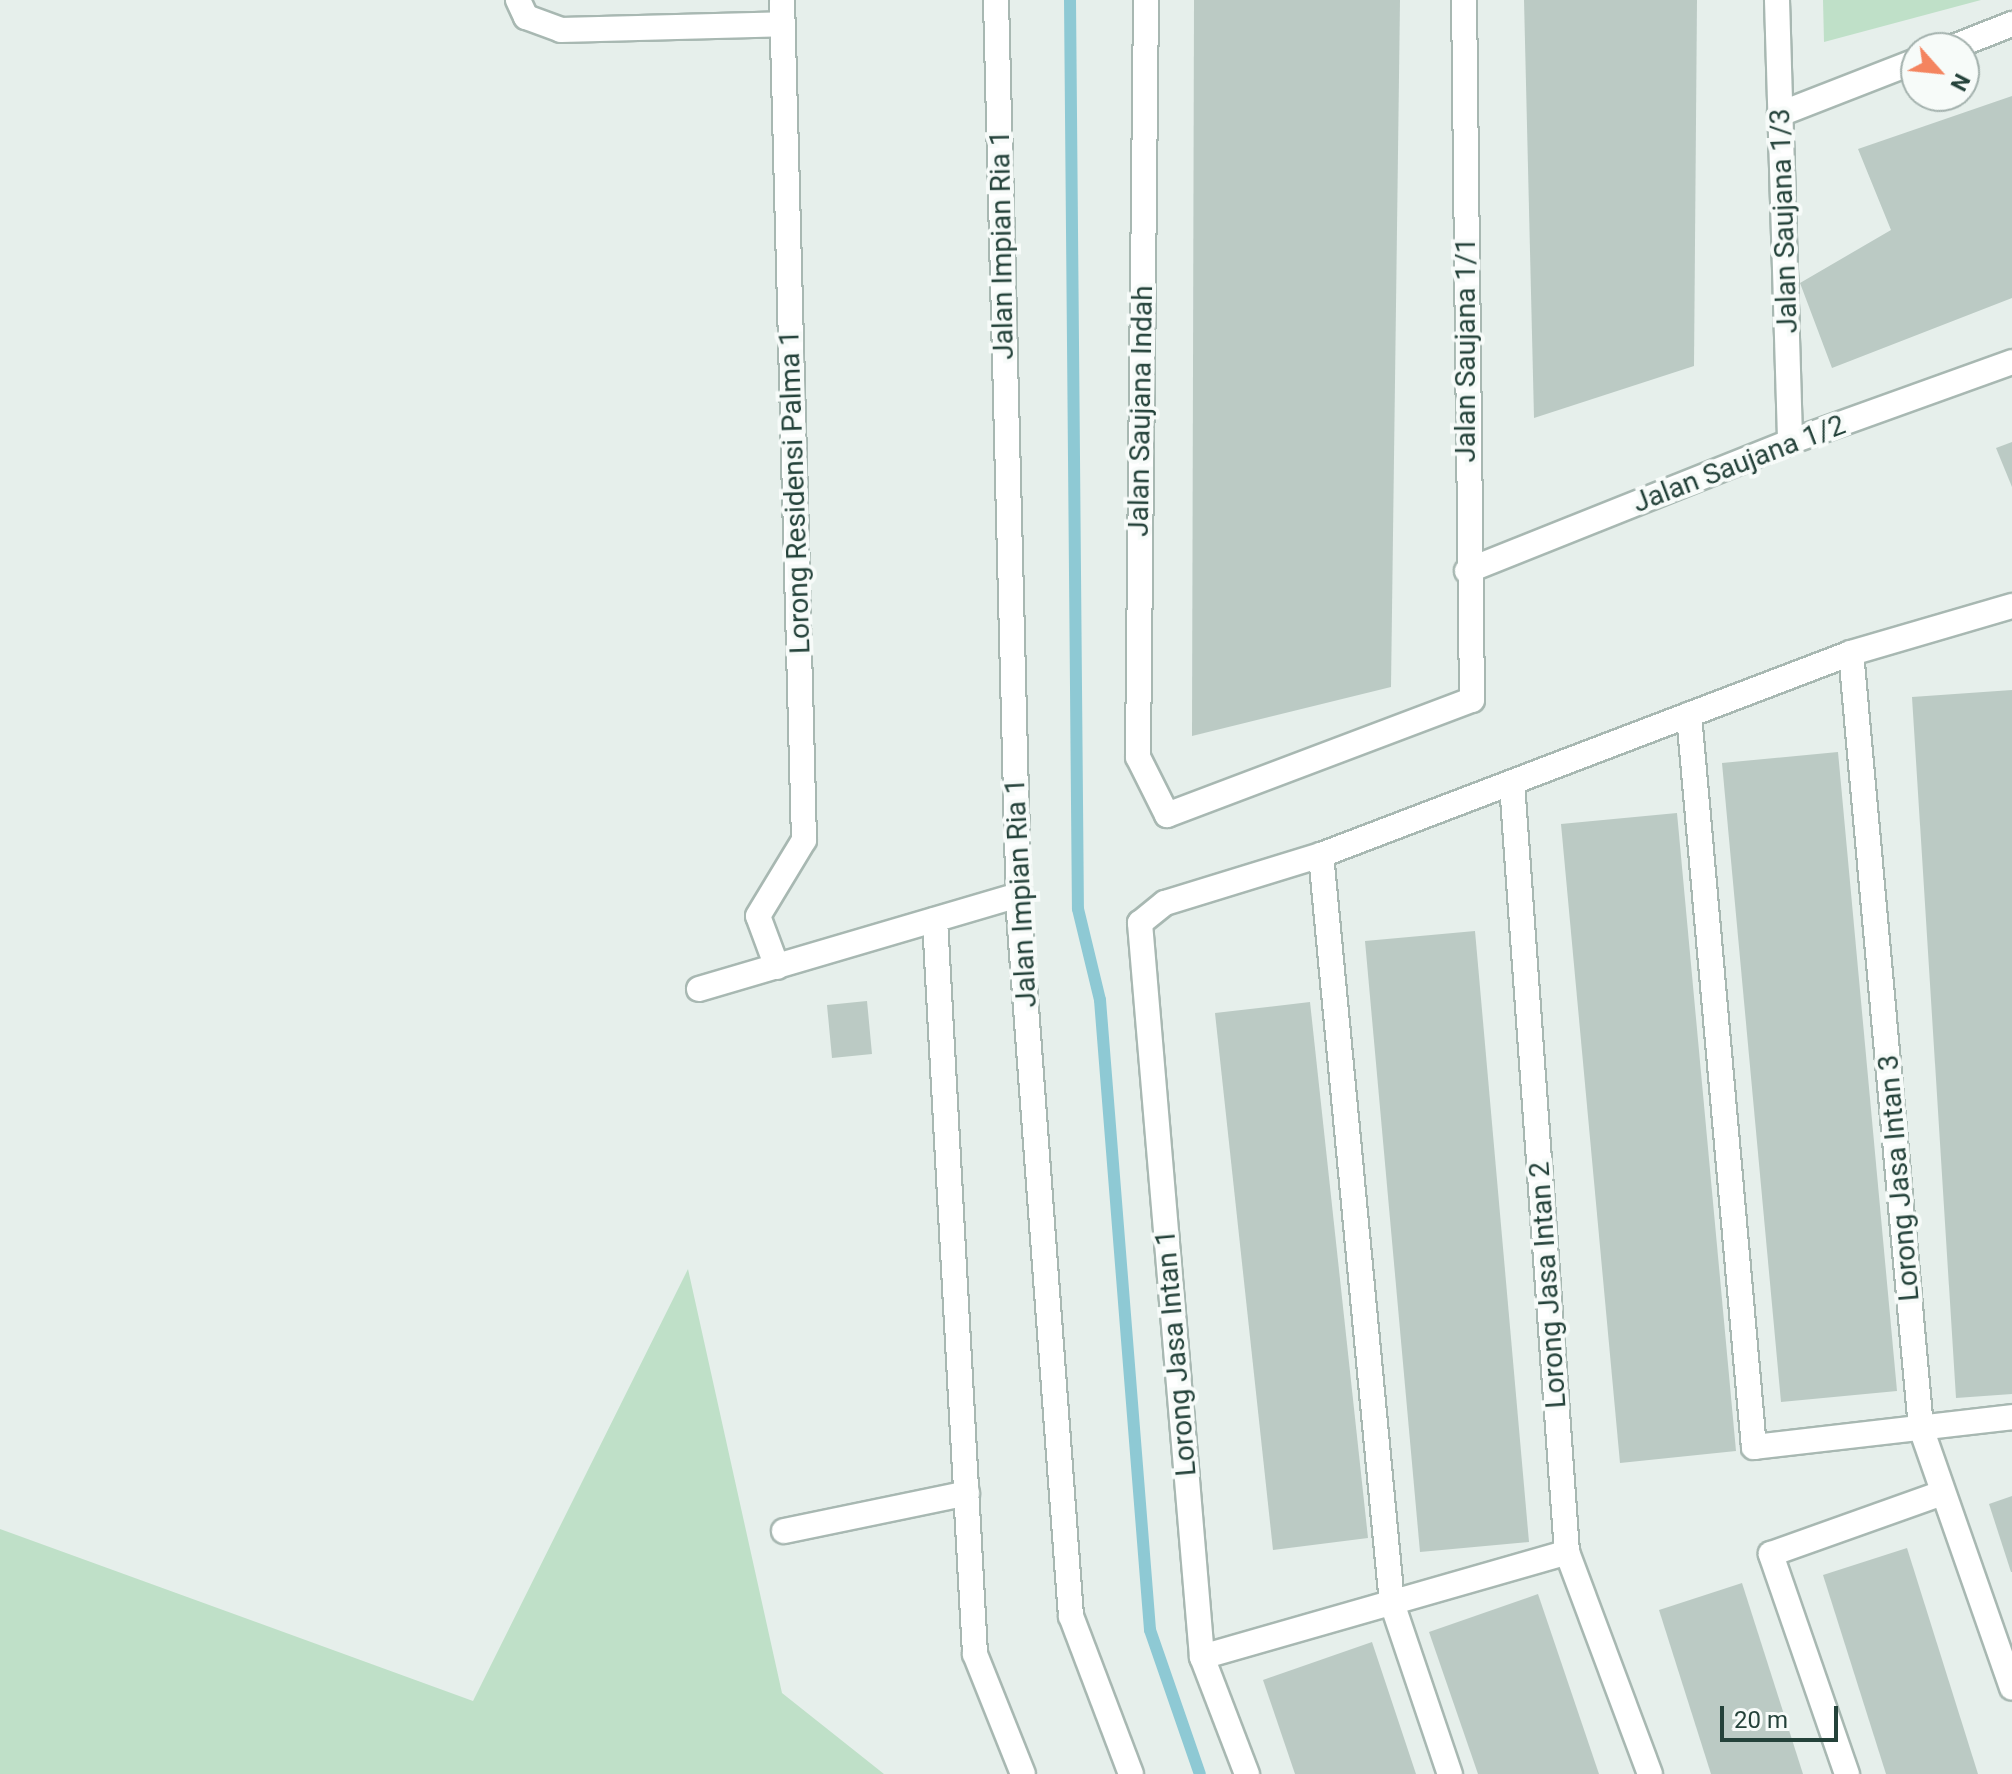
<!DOCTYPE html>
<style>
body{margin:0}
#map{position:relative;width:2012px;height:1774px;overflow:hidden;background:#e6efeb;font-family:Roboto,sans-serif}
div>[style]{position:absolute}
.green>*{inset:0;background:#bfe0c8}
.stream>*{height:12px;margin:-6px;padding:0 6px;transform-origin:6px;border-radius:6px;background:#8ec9d4}
.building>*{inset:0;background:#bbcac4}
.roads{filter:drop-shadow(2px 0 #a8b8b2) drop-shadow(-2px 0 #a8b8b2) drop-shadow(0 2px #a8b8b2) drop-shadow(0 -2px #a8b8b2)}
.minor>*{height:24px;margin:-12px;padding:0 12px;transform-origin:12px;border-radius:12px;background:#fff}
span{translate:-50% -50%;white-space:nowrap;text-align:center;line-height:1.15;-webkit-text-stroke:8px #f7fbf9;paint-order:stroke}
.street-label{font-size:28px;color:#24423a}
.north{position:absolute;left:1900px;top:32px;width:80px;height:80px;box-sizing:border-box;background:#f7fbf9;border:2px solid #a3b1ad;border-radius:50%;rotate:117deg;font-size:22px;font-weight:700;line-height:32px;text-align:center;color:#24423a}
.north::after{content:'';display:block;margin:auto;width:28px;height:36px;background:#f4845f;clip-path:polygon(50% 0,100% 100%,50% 72%,0 100%)}
.scale{position:absolute;left:1720px;top:1706px;width:118px;height:36px;box-sizing:border-box;border:4px solid #24423a;border-top:0;padding-left:10px;font-size:24px;line-height:28px;white-space:nowrap;color:#24423a;-webkit-text-stroke:6px #f7fbf9;paint-order:stroke}
</style>
<div id="map">
<div class="green">
<i style="clip-path:polygon(1823px 0,1981px 0,1824px 42px)"></i>
<i style="clip-path:polygon(688px 1269px,782px 1693px,884px 1774px,0 1774px,0 1529px,473px 1701px)"></i>
</div>
<div class="stream">
<i style="left:1070px;top:0;width:909px;rotate:89.5deg"></i>
<i style="left:1078px;top:909px;width:94px;rotate:76.4deg"></i>
<i style="left:1100px;top:1000px;width:632px;rotate:85.46deg"></i>
<i style="left:1150px;top:1630px;width:152px;rotate:70.9deg"></i>
</div>
<div class="building">
<i style="clip-path:polygon(1194px 0,1400px 0,1391px 687px,1192px 736px)"></i>
<i style="clip-path:polygon(1524px 0,1697px 0,1694px 366px,1534px 418px)"></i>
<i style="clip-path:polygon(2012px 96px,2012px 298px,1832px 368px,1800px 283px,1891px 230px,1858px 149px)"></i>
<i style="clip-path:polygon(2012px 442px,2012px 487px,1996px 448px)"></i>
<i style="clip-path:polygon(2012px 690px,2012px 1394px,1956px 1398px,1912px 697px)"></i>
<i style="clip-path:polygon(1838px 752px,1897px 1391px,1781px 1402px,1722px 763px)"></i>
<i style="clip-path:polygon(1677px 813px,1736px 1451px,1620px 1463px,1561px 824px)"></i>
<i style="clip-path:polygon(1475px 931px,1529px 1542px,1420px 1552px,1365px 941px)"></i>
<i style="clip-path:polygon(867px 1001px,872px 1054px,832px 1058px,827px 1005px)"></i>
<i style="clip-path:polygon(1310px 1002px,1368px 1538px,1273px 1550px,1215px 1013px)"></i>
<i style="clip-path:polygon(2012px 1496px,2012px 1572px,2011px 1572px,1989px 1504px)"></i>
<i style="clip-path:polygon(1907px 1548px,1978px 1774px,1886px 1774px,1823px 1575px)"></i>
<i style="clip-path:polygon(1742px 1583px,1803px 1774px,1711px 1774px,1659px 1610px)"></i>
<i style="clip-path:polygon(1538px 1594px,1599px 1774px,1478px 1774px,1429px 1632px)"></i>
<i style="clip-path:polygon(1372px 1642px,1416px 1774px,1295px 1774px,1263px 1680px)"></i>
</div>
<div class="roads">
<div class="minor">
<i style="left:518px;top:0;width:19px;rotate:65deg"></i>
<i style="left:526px;top:17px;width:37px;rotate:20deg"></i>
<i style="left:561px;top:30px;width:222px;rotate:-1.5deg"></i>
<i style="left:996px;top:0;width:913px;rotate:88.56deg"></i>
<i style="left:1019px;top:913px;width:705px;rotate:85.77deg"></i>
<i style="left:1071px;top:1616px;width:169px;rotate:69.2deg"></i>
<i style="left:1146px;top:0;width:757px;rotate:90.61deg"></i>
<i style="left:1138px;top:757px;width:65px;rotate:63.4deg"></i>
<i style="left:1167px;top:815px;width:326px;rotate:-20.7deg"></i>
<i style="left:1472px;top:700px;width:700px;rotate:-90.65deg"></i>
<i style="left:1777px;top:0;width:442px;rotate:88.3deg"></i>
<i style="left:1951px;top:48px;width:66px;rotate:-21.5deg"></i>
<i style="left:1780px;top:114px;width:146px;rotate:-21.3deg"></i>
<i style="left:1467px;top:571px;width:348px;rotate:-21.8deg"></i>
<i style="left:1790px;top:442px;width:236px;rotate:-19.8deg"></i>
<i style="left:1851px;top:653px;width:778px;rotate:84.84deg"></i>
<i style="left:1921px;top:1428px;width:275px;rotate:70.7deg"></i>
<i style="left:1689px;top:715px;width:735px;rotate:84.93deg"></i>
<i style="left:1754px;top:1447px;width:260px;rotate:-6.6deg"></i>
<i style="left:1512px;top:783px;width:771px;rotate:85.91deg"></i>
<i style="left:1567px;top:1552px;width:237px;rotate:69.5deg"></i>
<i style="left:1321px;top:855px;width:751px;rotate:84.58deg"></i>
<i style="left:1392px;top:1603px;width:181px;rotate:71.3deg"></i>
<i style="left:935px;top:920px;width:735px;rotate:86.88deg"></i>
<i style="left:975px;top:1654px;width:129px;rotate:68.2deg"></i>
<i style="left:777px;top:967px;width:54px;rotate:-110.4deg"></i>
<i style="left:758px;top:916px;width:89px;rotate:-58.8deg"></i>
<i style="left:804px;top:840px;width:840px;rotate:-91.5deg"></i>
<i style="left:699px;top:989px;width:333px;rotate:-16.4deg"></i>
<i style="left:784px;top:1531px;width:187px;rotate:-11.7deg"></i>
<i style="left:1202px;top:1657px;width:380px;rotate:-16deg"></i>
<i style="left:1247px;top:1774px;width:125px;rotate:-111deg"></i>
<i style="left:1202px;top:1657px;width:737px;rotate:-94.83deg"></i>
<i style="left:1140px;top:923px;width:32px;rotate:-39deg"></i>
<i style="left:1165px;top:903px;width:163px;rotate:-17.1deg"></i>
<i style="left:1321px;top:855px;width:567px;rotate:-20.86deg"></i>
<i style="left:1851px;top:653px;width:168px;rotate:-16.3deg"></i>
<i style="left:1847px;top:1774px;width:233px;rotate:-109.1deg"></i>
<i style="left:1771px;top:1554px;width:182px;rotate:-19.6deg"></i>
</div>
</div>
<div class="street-label">
<span style="left:1784px;top:221px;rotate:-92deg">Jalan Saujana 1/3</span>
<span style="left:1002px;top:245px;rotate:-91deg">Jalan Impian Ria 1</span>
<span style="left:1466px;top:350px;rotate:-90deg">Jalan Saujana 1/1</span>
<span style="left:1141px;top:411px;rotate:-89deg">Jalan Saujana Indah</span>
<span style="left:1739px;top:464px;rotate:-21deg">Jalan Saujana 1/2</span>
<span style="left:795px;top:492px;rotate:-92deg">Lorong Residensi Palma 1</span>
<span style="left:1021px;top:893px;rotate:-93deg">Jalan Impian Ria 1</span>
<span style="left:1899px;top:1178px;rotate:-95deg">Lorong Jasa Intan 3</span>
<span style="left:1548px;top:1285px;rotate:-94deg">Lorong Jasa Intan 2</span>
<span style="left:1176px;top:1353px;rotate:-95deg">Lorong Jasa Intan 1</span>
</div>
<div class="north">N</div>
<div class="scale">20 m</div>
</div>
